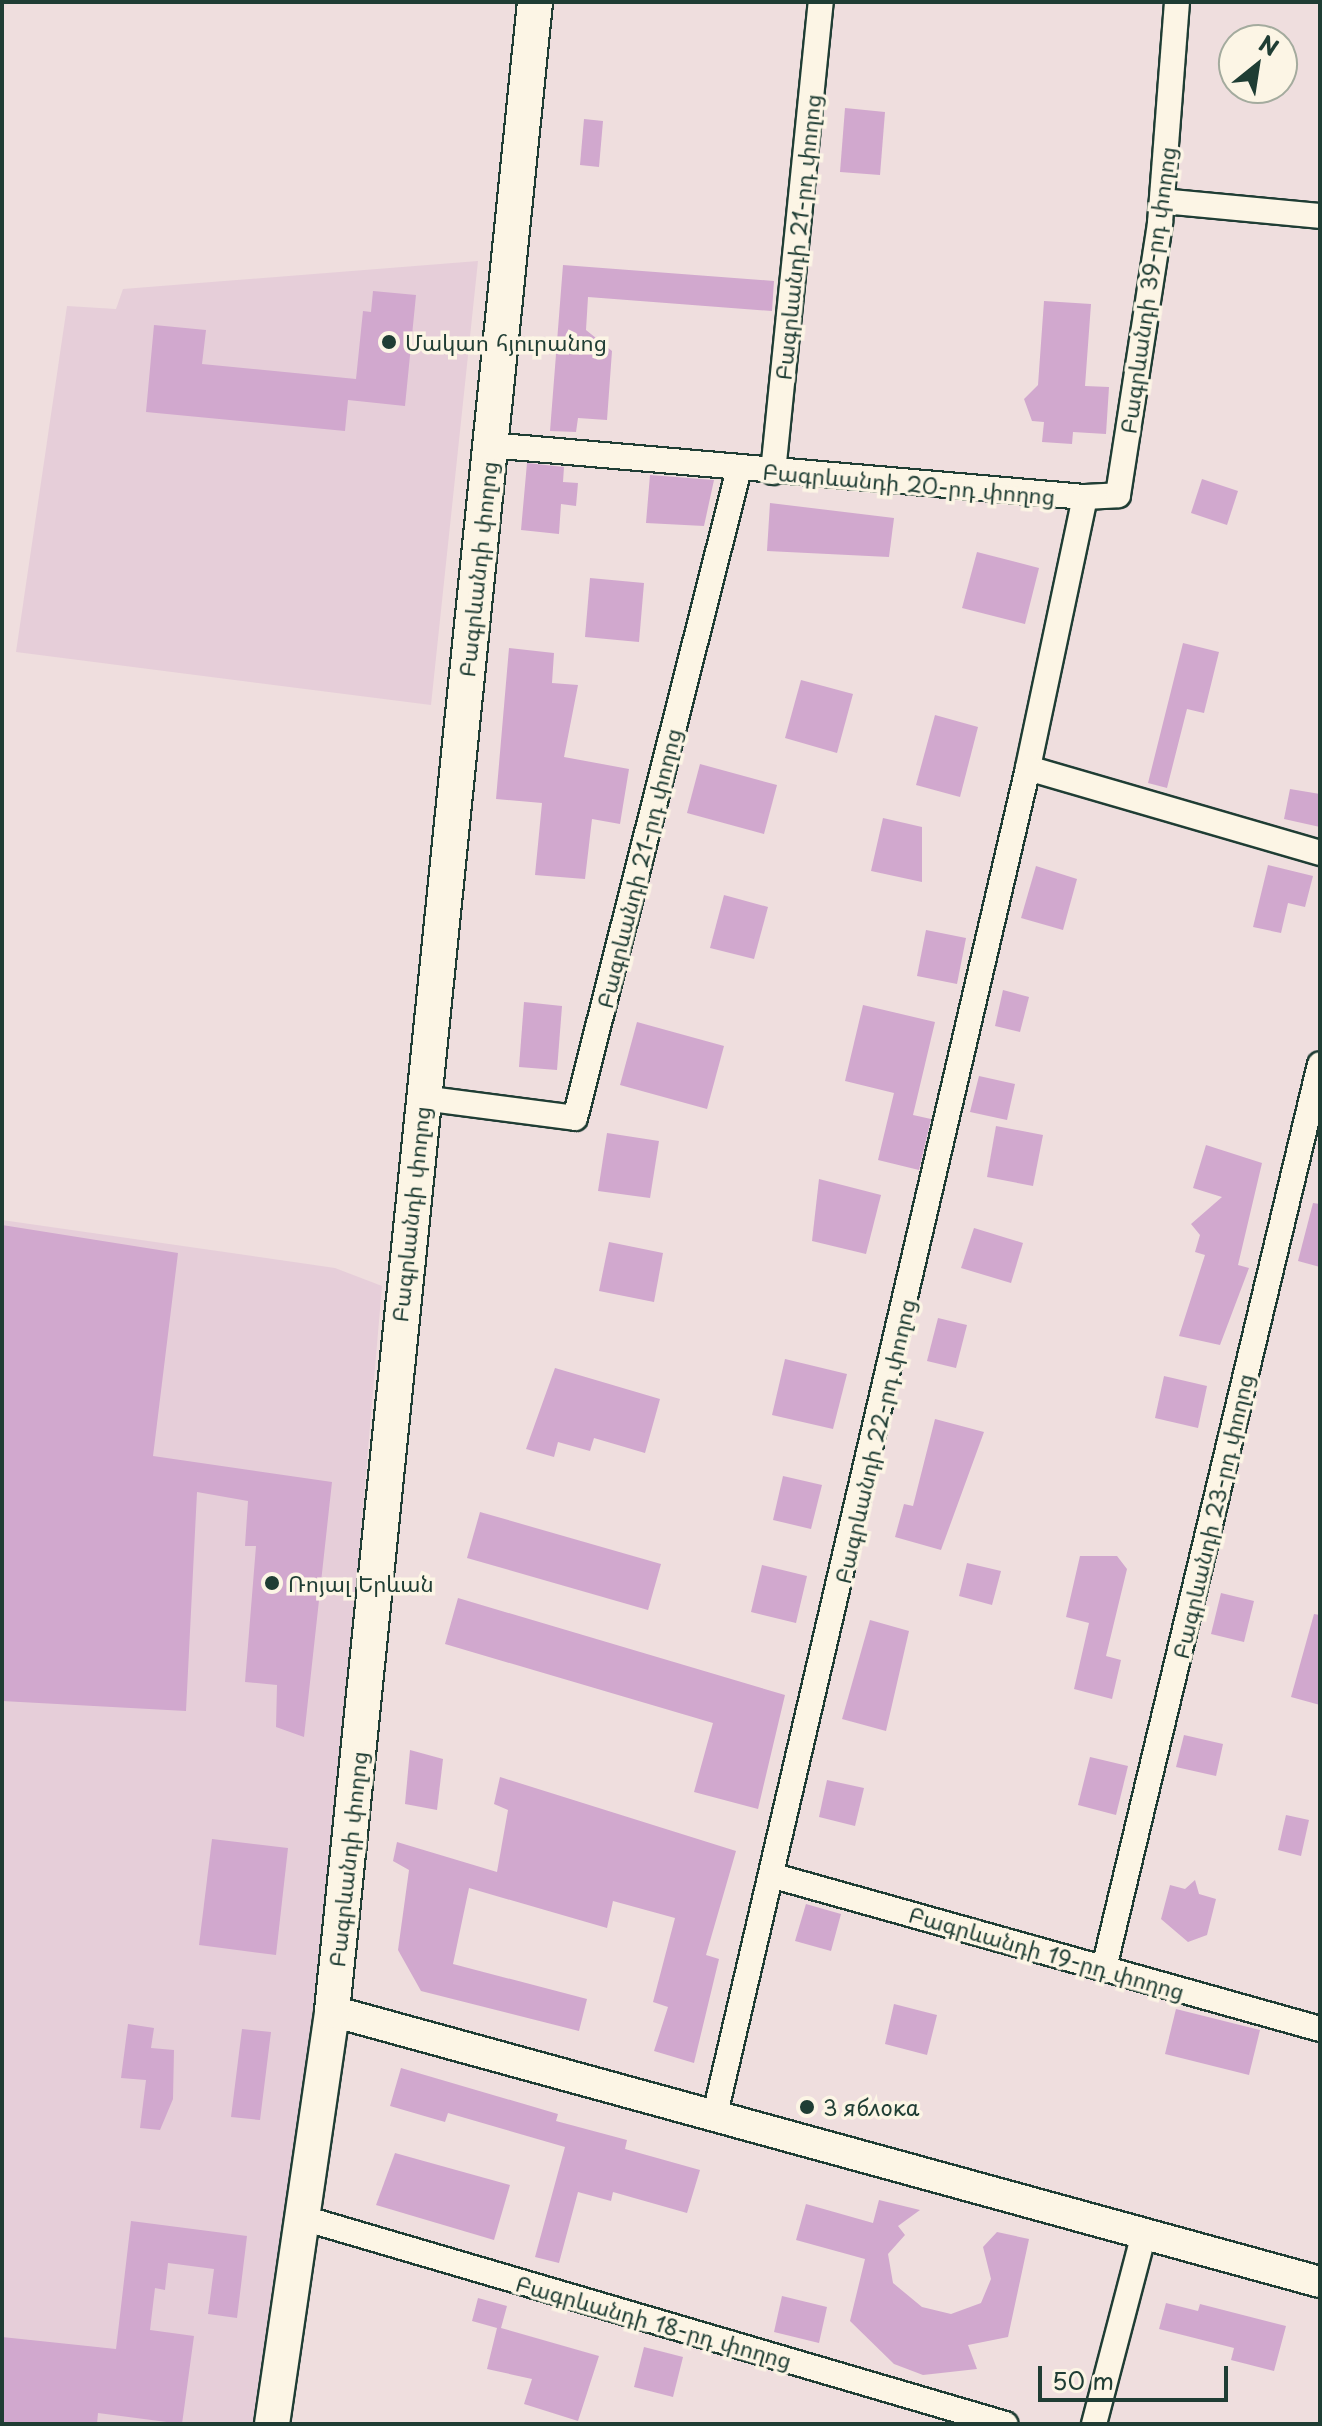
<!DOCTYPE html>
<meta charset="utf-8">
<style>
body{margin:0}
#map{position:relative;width:1322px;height:2426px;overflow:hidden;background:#efdede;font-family:"Playpen Sans","Noto Sans Armenian",sans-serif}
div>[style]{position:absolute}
.built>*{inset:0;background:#e6ced9}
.building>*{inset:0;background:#d1a8ce}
.roads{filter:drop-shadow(2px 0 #1f3d34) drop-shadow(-2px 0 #1f3d34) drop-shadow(0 2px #1f3d34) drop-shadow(0 -2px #1f3d34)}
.minor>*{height:24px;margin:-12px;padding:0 12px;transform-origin:12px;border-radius:12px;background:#fcf5e5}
.tertiary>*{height:30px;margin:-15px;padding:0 15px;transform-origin:15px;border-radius:15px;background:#fcf5e5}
.secondary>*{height:34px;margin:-17px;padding:0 17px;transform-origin:17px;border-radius:17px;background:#fcf5e5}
.dots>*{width:22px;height:22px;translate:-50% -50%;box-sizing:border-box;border:4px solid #fcf5e5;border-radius:50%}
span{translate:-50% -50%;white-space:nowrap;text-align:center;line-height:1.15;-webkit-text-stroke:7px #fcf5e5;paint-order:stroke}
.street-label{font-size:22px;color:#1f3d34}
.poi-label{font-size:22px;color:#1f3d34}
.left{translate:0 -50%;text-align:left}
.frame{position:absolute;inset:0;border:4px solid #1f3d34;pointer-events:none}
.north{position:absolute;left:1218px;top:24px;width:80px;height:80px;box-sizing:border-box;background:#fcf5e5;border:2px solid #a4ab9e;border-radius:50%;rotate:30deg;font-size:22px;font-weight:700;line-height:32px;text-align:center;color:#1f3d34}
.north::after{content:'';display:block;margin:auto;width:28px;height:36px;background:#1f3d34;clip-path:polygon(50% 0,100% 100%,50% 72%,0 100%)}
.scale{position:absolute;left:1038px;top:2366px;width:190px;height:36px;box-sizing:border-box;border:4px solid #1f3d34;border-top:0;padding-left:10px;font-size:24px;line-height:28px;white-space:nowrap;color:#1f3d34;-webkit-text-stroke:6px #fcf5e5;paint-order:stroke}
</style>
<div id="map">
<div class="built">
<i style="clip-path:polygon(478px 261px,431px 705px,16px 652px,67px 306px,116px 309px,123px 289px)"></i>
<i style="clip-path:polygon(2px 1220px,335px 1268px,382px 1286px,324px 1963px,256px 2424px,2px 2424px)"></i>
</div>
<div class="building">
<i style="clip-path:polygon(845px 108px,885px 112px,880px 175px,840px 172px)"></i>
<i style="clip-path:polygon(584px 119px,603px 121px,599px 167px,580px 165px)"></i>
<i style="clip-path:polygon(563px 265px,774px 281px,772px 311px,588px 297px,586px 330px,612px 351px,607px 420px,578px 418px,576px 432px,550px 431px)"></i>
<i style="clip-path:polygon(373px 291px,416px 295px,405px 406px,348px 400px,345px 431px,146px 412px,154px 325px,206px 330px,202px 364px,356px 379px,363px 311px,371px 312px)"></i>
<i style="clip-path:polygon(1044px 301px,1091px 304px,1085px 386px,1109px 387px,1106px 434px,1073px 432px,1072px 444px,1042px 442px,1044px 422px,1032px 421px,1024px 399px,1038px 385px)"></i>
<i style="clip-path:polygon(527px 463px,564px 467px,563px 482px,578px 483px,576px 506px,561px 504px,559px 534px,521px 530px)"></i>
<i style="clip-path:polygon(650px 475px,714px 480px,704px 526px,646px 523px)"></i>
<i style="clip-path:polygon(1202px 479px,1238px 491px,1227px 525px,1191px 513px)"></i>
<i style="clip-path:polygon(770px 503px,894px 518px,889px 557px,767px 551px)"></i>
<i style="clip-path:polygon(977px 552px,1039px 568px,1025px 624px,962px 608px)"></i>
<i style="clip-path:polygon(590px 578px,644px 583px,639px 642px,585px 637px)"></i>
<i style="clip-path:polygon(1183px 643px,1219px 652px,1204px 713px,1187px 709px,1167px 788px,1148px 783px)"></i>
<i style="clip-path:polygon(509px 648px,554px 653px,552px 683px,578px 685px,564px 757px,629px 769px,620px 824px,592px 819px,585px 879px,535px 875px,542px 803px,496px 799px)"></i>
<i style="clip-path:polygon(801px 680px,853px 694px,837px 753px,785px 738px)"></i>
<i style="clip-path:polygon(935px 715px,978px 727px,960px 797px,916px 785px)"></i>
<i style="clip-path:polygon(700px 764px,777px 785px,764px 834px,687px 813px)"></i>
<i style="clip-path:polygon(1290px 789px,1320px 794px,1320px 827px,1284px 819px)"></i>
<i style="clip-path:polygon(883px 818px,922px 827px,922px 882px,871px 871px)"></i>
<i style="clip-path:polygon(1268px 865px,1313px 876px,1305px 907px,1288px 903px,1281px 933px,1253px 927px)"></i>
<i style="clip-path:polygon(1036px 866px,1077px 879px,1063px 930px,1021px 918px)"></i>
<i style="clip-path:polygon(724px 895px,768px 907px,754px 959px,710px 948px)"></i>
<i style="clip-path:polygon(926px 930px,966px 938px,957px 984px,917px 976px)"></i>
<i style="clip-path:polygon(1003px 990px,1029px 997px,1020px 1032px,995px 1026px)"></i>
<i style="clip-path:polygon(524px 1002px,562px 1006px,557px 1070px,519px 1067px)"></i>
<i style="clip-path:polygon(863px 1005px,935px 1022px,913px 1115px,931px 1119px,919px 1170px,878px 1160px,894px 1093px,845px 1081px)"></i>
<i style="clip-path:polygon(637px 1022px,724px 1046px,707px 1109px,620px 1085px)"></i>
<i style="clip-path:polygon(979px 1076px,1015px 1084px,1007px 1120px,970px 1112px)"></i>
<i style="clip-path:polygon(996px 1126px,1043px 1135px,1033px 1186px,987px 1177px)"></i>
<i style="clip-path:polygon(607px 1133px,659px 1141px,650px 1198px,598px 1191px)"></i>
<i style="clip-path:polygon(1206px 1145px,1262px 1163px,1238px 1265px,1249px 1268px,1220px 1345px,1179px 1336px,1205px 1255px,1195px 1252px,1200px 1235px,1191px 1224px,1222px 1197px,1193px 1188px)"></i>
<i style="clip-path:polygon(819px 1179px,881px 1195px,866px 1254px,812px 1241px)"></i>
<i style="clip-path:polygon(1313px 1203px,1320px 1204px,1320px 1267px,1298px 1261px)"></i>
<i style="clip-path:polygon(2px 1225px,178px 1253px,153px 1456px,332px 1482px,304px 1737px,276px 1727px,277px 1685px,245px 1682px,256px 1546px,245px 1546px,248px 1501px,197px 1492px,186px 1711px,2px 1701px)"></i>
<i style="clip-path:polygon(974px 1228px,1023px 1243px,1011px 1283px,961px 1268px)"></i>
<i style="clip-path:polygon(609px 1242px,663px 1253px,654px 1302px,599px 1291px)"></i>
<i style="clip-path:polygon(938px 1318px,967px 1325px,956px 1368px,927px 1361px)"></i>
<i style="clip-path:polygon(785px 1359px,847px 1374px,833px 1429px,772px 1415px)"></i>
<i style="clip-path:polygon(555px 1368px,660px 1399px,645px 1453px,594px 1438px,590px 1451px,558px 1442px,554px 1457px,526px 1449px)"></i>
<i style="clip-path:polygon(1164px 1376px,1207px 1386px,1198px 1428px,1155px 1418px)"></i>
<i style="clip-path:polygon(935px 1419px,984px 1432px,941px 1550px,895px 1537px,904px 1504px,913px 1506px)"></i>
<i style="clip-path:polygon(783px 1476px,822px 1485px,811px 1529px,773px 1520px)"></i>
<i style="clip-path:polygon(480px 1512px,661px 1564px,648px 1610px,467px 1558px)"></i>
<i style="clip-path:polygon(1080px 1556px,1117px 1556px,1127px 1569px,1106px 1656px,1121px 1660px,1112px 1699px,1074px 1689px,1089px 1623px,1066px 1617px)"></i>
<i style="clip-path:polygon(967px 1563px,1001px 1571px,992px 1605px,959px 1596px)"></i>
<i style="clip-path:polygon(762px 1565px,807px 1576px,796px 1623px,751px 1612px)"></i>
<i style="clip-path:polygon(1221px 1593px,1254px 1601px,1244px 1642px,1211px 1634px)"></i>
<i style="clip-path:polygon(458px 1598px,785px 1695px,758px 1809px,694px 1792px,713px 1723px,445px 1644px)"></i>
<i style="clip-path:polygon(1314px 1614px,1320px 1615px,1320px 1705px,1291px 1697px)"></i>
<i style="clip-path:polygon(870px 1620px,909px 1631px,886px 1731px,842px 1719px)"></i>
<i style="clip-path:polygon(1184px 1735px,1223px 1744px,1216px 1776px,1176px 1767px)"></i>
<i style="clip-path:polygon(410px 1750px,443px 1759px,437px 1810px,405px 1804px)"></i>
<i style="clip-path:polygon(1090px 1757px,1128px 1766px,1116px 1815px,1078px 1805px)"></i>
<i style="clip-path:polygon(500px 1777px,736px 1851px,706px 1955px,719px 1959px,694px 2063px,654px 2051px,668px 2007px,653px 2002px,675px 1918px,613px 1901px,607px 1928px,469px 1888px,453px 1964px,587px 1999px,579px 2031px,421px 1991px,398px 1950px,409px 1870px,393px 1861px,397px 1842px,497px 1872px,508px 1810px,494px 1804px)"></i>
<i style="clip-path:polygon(827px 1780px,864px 1788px,855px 1826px,819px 1817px)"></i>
<i style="clip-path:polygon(1286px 1815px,1309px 1820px,1301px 1856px,1278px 1850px)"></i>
<i style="clip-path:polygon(212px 1839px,288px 1848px,276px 1955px,199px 1945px)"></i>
<i style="clip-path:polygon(1195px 1880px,1199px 1894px,1216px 1899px,1207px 1935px,1188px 1942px,1161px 1919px,1170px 1885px,1185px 1889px)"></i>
<i style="clip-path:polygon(806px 1904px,841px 1914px,831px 1951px,795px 1941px)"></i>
<i style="clip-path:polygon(894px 2004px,937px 2015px,927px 2055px,885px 2044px)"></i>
<i style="clip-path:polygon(1176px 2009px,1260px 2030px,1249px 2075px,1165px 2054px)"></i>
<i style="clip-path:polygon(128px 2024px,154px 2028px,151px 2048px,174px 2050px,173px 2099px,160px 2130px,140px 2128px,146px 2080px,121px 2078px)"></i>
<i style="clip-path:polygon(242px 2029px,271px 2032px,260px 2120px,231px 2117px)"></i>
<i style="clip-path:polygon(401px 2068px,558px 2114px,556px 2121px,627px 2140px,625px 2149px,700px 2170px,687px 2213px,613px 2192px,611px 2201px,578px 2192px,559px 2263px,535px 2257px,565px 2147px,448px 2113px,445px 2122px,390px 2106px)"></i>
<i style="clip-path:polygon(395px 2153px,510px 2185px,494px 2240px,376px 2205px)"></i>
<i style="clip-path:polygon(879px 2200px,920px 2210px,898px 2226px,905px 2235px,888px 2254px,893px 2283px,922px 2307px,951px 2314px,981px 2303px,991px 2279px,983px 2247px,997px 2232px,1029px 2239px,1008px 2337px,968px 2345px,977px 2369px,923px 2375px,894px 2364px,850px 2321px,865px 2259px,796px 2240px,806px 2204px,873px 2223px)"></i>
<i style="clip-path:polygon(131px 2221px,247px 2236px,237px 2318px,208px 2314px,214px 2269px,168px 2263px,165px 2290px,155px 2288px,150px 2330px,194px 2336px,182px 2424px,98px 2413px,97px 2424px,2px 2424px,2px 2337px,116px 2349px)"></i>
<i style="clip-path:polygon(782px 2296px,827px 2307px,819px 2343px,774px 2332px)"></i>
<i style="clip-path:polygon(478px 2298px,507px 2306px,501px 2328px,599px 2356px,578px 2421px,524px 2404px,532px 2379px,487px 2369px,497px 2328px,472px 2321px)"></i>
<i style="clip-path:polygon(1166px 2303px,1198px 2311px,1200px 2304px,1286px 2326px,1274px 2371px,1231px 2360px,1234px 2348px,1159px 2329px)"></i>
<i style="clip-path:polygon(644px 2347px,683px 2357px,673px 2397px,634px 2387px)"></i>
</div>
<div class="roads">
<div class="minor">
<i style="left:1162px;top:201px;width:159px;rotate:5.4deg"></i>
<i style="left:489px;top:445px;width:598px;rotate:4.99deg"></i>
<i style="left:1085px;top:497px;width:277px;rotate:101.9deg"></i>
<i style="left:1028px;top:768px;width:304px;rotate:16.2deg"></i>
<i style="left:773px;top:472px;width:472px;rotate:-84.2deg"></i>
<i style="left:1085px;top:497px;width:33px;rotate:-3deg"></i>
<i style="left:1118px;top:495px;width:275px;rotate:-81.2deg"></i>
<i style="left:1160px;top:223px;width:222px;rotate:-85.6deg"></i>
<i style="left:422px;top:1098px;width:154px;rotate:7.4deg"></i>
<i style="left:575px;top:1118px;width:669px;rotate:-75.82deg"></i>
<i style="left:774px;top:1876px;width:567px;rotate:15.65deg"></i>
<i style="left:1104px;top:1968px;width:929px;rotate:-76.56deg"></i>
<i style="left:715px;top:2114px;width:1382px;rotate:-76.91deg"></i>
<i style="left:303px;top:2218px;width:732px;rotate:16.35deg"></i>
<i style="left:1094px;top:2424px;width:197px;rotate:-75.3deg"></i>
</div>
<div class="tertiary">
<i style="left:332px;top:2011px;width:1024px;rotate:15.34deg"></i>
</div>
<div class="secondary">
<i style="left:272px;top:2424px;width:417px;rotate:-81.7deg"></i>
<i style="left:332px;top:2011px;width:2019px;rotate:-84.23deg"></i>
</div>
</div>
<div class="dots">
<i style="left:389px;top:342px;background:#1f3d34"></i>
<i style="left:272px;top:1583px;background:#1f3d34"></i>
<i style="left:807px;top:2107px;background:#1f3d34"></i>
</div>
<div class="street-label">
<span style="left:797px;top:237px;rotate:-84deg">Բագրևանդի 21-րդ փողոց</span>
<span style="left:1147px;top:290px;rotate:-82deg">Բագրևանդի 39-րդ փողոց</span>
<span style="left:909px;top:483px;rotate:5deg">Բագրևանդի 20-րդ փողոց</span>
<span style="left:477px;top:569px;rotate:-84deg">Բագրևանդի փողոց</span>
<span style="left:638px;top:868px;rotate:-76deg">Բագրևանդի 21-րդ փողոց</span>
<span style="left:410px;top:1214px;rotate:-84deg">Բագրևանդի փողոց</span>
<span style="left:874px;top:1441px;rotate:-77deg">Բագրևանդի 22-րդ փողոց</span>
<span style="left:1212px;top:1516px;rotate:-77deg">Բագրևանդի 23-րդ փողոց</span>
<span style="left:347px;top:1859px;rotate:-84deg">Բագրևանդի փողոց</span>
<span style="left:1047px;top:1952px;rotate:16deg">Բագրևանդի 19-րդ փողոց</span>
<span style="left:654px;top:2321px;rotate:16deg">Բագրևանդի 18-րդ փողոց</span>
</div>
<div class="poi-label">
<span class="left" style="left:405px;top:342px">Մակաո հյուրանոց</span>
<span class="left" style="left:288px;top:1583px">Ռոյալ Երևան</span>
<span class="left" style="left:823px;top:2107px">3 яблока</span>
</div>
<div class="frame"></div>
<div class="north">N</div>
<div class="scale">50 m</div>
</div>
